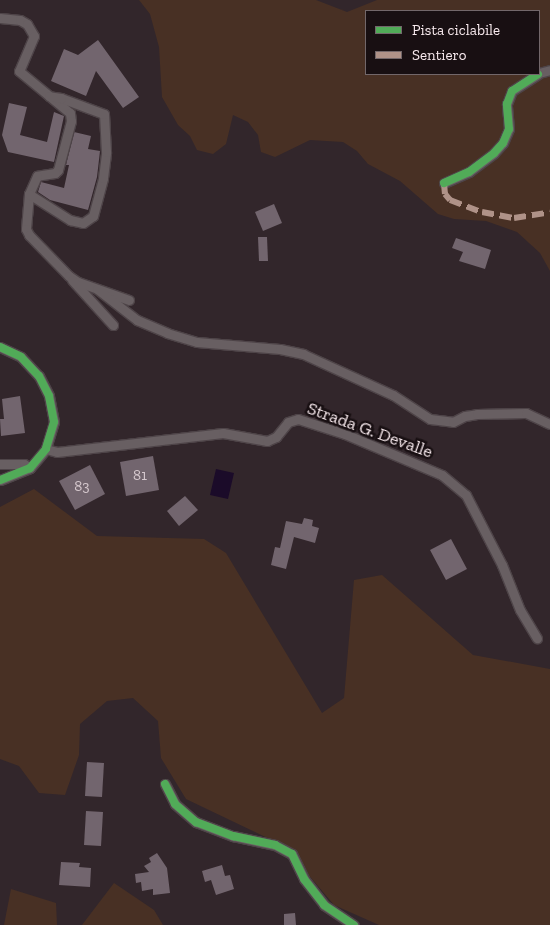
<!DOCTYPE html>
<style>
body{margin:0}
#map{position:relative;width:550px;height:925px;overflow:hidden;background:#32262b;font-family:"Zilla Slab",serif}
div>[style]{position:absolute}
.green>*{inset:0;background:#483024}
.water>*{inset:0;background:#1b0b29}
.building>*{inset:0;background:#72656e}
.roads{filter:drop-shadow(1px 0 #4e4448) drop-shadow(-1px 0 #4e4448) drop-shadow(0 1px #4e4448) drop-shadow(0 -1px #4e4448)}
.minor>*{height:9px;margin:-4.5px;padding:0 4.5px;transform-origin:4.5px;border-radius:4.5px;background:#685f62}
.quiet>*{height:6px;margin-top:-3px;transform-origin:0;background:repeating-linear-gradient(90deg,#af9288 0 12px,transparent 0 18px)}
.cycleway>*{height:8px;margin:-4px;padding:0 4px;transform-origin:4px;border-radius:4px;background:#51ab58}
span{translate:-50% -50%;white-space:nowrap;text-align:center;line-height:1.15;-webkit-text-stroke:5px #180f12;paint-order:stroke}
.number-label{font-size:15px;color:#d6c9ce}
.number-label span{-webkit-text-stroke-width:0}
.street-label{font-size:18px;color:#f8eaee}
.legend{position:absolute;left:365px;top:10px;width:175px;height:65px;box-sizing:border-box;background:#180f12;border:1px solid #72676a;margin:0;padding:6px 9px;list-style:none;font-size:15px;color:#f8eaee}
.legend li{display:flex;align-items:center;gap:10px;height:25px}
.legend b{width:25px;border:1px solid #72676a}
</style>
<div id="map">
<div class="green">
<i style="clip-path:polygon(evenodd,139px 0,316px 0,347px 12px,377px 0,550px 0,550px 271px,540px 253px,517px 232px,486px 221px,454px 219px,438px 214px,400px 181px,368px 164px,357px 151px,343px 142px,310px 140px,275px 157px,261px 152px,258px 135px,248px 122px,233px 115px,226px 144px,213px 154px,197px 150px,190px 136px,178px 125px,162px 97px,159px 47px,150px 14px,139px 0,366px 11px,539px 11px,539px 74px,366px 74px,366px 11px)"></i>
<i style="clip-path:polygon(34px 489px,97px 536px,204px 539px,226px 553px,322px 713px,344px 698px,354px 580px,382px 575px,473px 655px,550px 669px,550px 925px,379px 925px,334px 905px,284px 846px,186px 799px,161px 758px,158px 721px,133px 698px,107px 701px,80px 724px,79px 755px,65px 795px,39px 793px,19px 766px,0 759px,0 507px)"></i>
<i style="clip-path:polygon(114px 883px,154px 910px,163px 925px,82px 925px)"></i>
<i style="clip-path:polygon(11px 889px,56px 903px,57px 925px,4px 925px)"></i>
</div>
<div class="water">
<i style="clip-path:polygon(216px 469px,234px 473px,228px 499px,210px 495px)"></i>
</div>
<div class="building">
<i style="clip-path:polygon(98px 40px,139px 97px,123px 108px,96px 71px,86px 96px,51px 81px,64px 49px,78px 55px)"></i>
<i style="clip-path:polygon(9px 103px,27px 107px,20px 135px,47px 142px,54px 112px,64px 116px,54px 162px,8px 152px,2px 135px)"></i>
<i style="clip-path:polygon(74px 132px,91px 136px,88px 149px,100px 151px,97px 177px,88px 210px,50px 200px,38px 192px,41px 182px,64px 188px,69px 165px,66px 165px)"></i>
<i style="clip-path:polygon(274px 204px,282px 223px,263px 231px,255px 212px)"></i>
<i style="clip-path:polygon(258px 237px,267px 237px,268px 261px,259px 261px)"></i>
<i style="clip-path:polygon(456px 238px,491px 250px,485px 269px,459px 261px,463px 252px,452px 248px)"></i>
<i style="clip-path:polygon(20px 396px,25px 433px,1px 436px,0 419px,4px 419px,2px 399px)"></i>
<i style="clip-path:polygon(153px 456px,159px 490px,126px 496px,120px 462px)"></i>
<i style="clip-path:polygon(90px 465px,105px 494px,75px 510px,59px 481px)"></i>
<i style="clip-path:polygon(185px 496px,198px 510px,179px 526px,167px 511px)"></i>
<i style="clip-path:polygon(304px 518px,313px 520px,312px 526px,319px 528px,315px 543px,294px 537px,286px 569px,271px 565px,275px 547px,280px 548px,286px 521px,302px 524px)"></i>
<i style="clip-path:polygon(451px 539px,467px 569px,446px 580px,430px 550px)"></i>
<i style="clip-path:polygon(87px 762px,104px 763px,102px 797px,85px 796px)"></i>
<i style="clip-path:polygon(86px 811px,103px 812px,101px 846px,84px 845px)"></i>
<i style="clip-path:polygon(157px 853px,167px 868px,170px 893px,153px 895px,153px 889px,142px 891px,141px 882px,136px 883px,135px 874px,149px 872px,144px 866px,151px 862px,149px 858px)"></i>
<i style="clip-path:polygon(61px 862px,80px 863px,79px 867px,91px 868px,90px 887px,59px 885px)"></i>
<i style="clip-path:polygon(222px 865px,225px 876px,230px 875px,234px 889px,216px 895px,211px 880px,205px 882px,202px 871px)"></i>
<i style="clip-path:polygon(295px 913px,296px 925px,284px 925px,284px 914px)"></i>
</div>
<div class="roads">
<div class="minor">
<i style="left:0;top:18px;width:20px;rotate:6deg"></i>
<i style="left:20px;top:20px;width:8px;rotate:30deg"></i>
<i style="left:27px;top:24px;width:14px;rotate:60deg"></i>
<i style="left:34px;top:36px;width:38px;rotate:113deg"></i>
<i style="left:19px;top:71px;width:66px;rotate:39.5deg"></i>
<i style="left:70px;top:113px;width:8px;rotate:83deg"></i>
<i style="left:71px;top:121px;width:51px;rotate:104.9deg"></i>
<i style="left:58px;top:170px;width:4px;rotate:135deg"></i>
<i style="left:55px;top:173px;width:18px;rotate:171deg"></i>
<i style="left:37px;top:176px;width:20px;rotate:114deg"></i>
<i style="left:29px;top:194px;width:35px;rotate:95deg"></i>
<i style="left:26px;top:229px;width:7px;rotate:63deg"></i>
<i style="left:29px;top:235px;width:57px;rotate:45.7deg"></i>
<i style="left:69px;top:276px;width:11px;rotate:34deg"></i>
<i style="left:78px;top:282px;width:54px;rotate:19.4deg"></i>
<i style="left:539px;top:73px;width:11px;rotate:-15deg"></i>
<i style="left:444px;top:183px;width:27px;rotate:-24deg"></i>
<i style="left:469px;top:172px;width:31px;rotate:-37deg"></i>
<i style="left:494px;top:153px;width:13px;rotate:-48deg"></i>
<i style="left:503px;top:143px;width:15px;rotate:-67deg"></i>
<i style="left:509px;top:129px;width:25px;rotate:-95deg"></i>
<i style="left:507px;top:104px;width:14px;rotate:-69deg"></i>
<i style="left:512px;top:91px;width:31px;rotate:-33deg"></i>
<i style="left:29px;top:194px;width:49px;rotate:32.4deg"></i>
<i style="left:70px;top:220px;width:13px;rotate:13deg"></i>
<i style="left:83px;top:223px;width:12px;rotate:-35deg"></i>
<i style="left:93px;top:216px;width:39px;rotate:-75deg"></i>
<i style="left:103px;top:178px;width:26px;rotate:-83deg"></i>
<i style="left:106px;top:152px;width:38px;rotate:-93deg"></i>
<i style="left:104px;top:114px;width:46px;rotate:-159.6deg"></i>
<i style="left:61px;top:98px;width:12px;rotate:-171deg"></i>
<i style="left:72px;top:280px;width:61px;rotate:47.7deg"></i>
<i style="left:97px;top:289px;width:51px;rotate:37.8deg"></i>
<i style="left:137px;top:320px;width:33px;rotate:23deg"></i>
<i style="left:167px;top:333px;width:31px;rotate:17deg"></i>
<i style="left:197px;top:342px;width:83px;rotate:4.8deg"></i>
<i style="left:280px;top:349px;width:24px;rotate:12deg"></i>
<i style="left:303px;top:354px;width:99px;rotate:24.5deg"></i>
<i style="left:393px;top:395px;width:44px;rotate:33deg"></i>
<i style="left:430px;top:419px;width:23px;rotate:7deg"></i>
<i style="left:453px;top:422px;width:13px;rotate:-27deg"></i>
<i style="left:465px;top:416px;width:12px;rotate:-9deg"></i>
<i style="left:477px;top:414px;width:49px;rotate:-1.2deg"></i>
<i style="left:526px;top:413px;width:26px;rotate:25deg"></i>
<i style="left:0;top:347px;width:23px;rotate:25deg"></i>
<i style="left:21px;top:357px;width:26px;rotate:47deg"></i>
<i style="left:39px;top:376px;width:22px;rotate:63deg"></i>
<i style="left:49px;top:396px;width:26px;rotate:79deg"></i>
<i style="left:54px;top:422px;width:28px;rotate:107deg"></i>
<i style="left:46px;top:449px;width:25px;rotate:130deg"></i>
<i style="left:30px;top:468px;width:32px;rotate:158deg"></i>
<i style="left:46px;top:449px;width:11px;rotate:15deg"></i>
<i style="left:57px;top:452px;width:167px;rotate:-6.5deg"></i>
<i style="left:223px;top:433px;width:45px;rotate:10.3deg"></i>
<i style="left:267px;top:441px;width:10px;rotate:-24deg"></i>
<i style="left:276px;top:437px;width:19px;rotate:-51deg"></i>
<i style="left:288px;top:422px;width:10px;rotate:-17deg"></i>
<i style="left:298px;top:419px;width:49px;rotate:17.7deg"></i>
<i style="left:345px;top:434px;width:105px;rotate:22.9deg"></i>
<i style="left:442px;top:475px;width:31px;rotate:40deg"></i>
<i style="left:466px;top:495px;width:79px;rotate:62.8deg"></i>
<i style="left:502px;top:565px;width:48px;rotate:68.2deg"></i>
<i style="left:520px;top:610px;width:33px;rotate:59deg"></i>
<i style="left:0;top:464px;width:24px"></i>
<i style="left:24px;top:464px;width:7px;rotate:34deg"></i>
<i style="left:165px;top:784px;width:22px;rotate:63deg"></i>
<i style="left:175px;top:804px;width:28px;rotate:41deg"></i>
<i style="left:196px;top:822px;width:40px;rotate:21deg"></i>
<i style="left:233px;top:836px;width:43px;rotate:12.1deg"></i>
<i style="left:275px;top:845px;width:19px;rotate:28deg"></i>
<i style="left:292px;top:854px;width:28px;rotate:64deg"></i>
<i style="left:304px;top:879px;width:33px;rotate:52deg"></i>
<i style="left:324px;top:905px;width:36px;rotate:34deg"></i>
</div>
</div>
<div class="quiet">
<i style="left:444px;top:183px;width:11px;rotate:85deg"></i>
<i style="left:445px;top:194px;width:8px;rotate:50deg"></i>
<i style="left:450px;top:200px;width:34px;rotate:21deg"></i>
<i style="left:482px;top:212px;width:33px;rotate:11deg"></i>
<i style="left:514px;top:218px;width:36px;rotate:-9deg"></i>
</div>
<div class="cycleway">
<i style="left:444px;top:183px;width:27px;rotate:-24deg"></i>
<i style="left:469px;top:172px;width:31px;rotate:-37deg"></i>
<i style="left:494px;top:153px;width:13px;rotate:-48deg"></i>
<i style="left:503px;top:143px;width:15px;rotate:-67deg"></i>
<i style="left:509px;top:129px;width:25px;rotate:-95deg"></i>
<i style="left:507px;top:104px;width:14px;rotate:-69deg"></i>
<i style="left:512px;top:91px;width:31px;rotate:-33deg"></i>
<i style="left:0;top:347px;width:23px;rotate:25deg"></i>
<i style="left:21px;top:357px;width:26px;rotate:47deg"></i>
<i style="left:39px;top:376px;width:22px;rotate:63deg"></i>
<i style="left:49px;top:396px;width:26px;rotate:79deg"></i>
<i style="left:54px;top:422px;width:28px;rotate:107deg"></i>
<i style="left:46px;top:449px;width:25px;rotate:130deg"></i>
<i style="left:30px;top:468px;width:32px;rotate:158deg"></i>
<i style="left:165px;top:784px;width:22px;rotate:63deg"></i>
<i style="left:175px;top:804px;width:28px;rotate:41deg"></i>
<i style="left:196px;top:822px;width:40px;rotate:21deg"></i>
<i style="left:233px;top:836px;width:43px;rotate:12.1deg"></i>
<i style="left:275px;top:845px;width:19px;rotate:28deg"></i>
<i style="left:292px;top:854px;width:28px;rotate:64deg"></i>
<i style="left:304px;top:879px;width:33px;rotate:52deg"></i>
<i style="left:324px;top:905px;width:36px;rotate:34deg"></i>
</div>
<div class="number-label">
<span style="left:140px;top:476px">81</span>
<span style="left:82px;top:487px">83</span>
</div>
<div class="street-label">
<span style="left:370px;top:430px;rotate:20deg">Strada G. Devalle</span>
</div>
<ul class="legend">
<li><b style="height:6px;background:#51ab58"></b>Pista ciclabile</li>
<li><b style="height:6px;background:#af9288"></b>Sentiero</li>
</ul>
</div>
